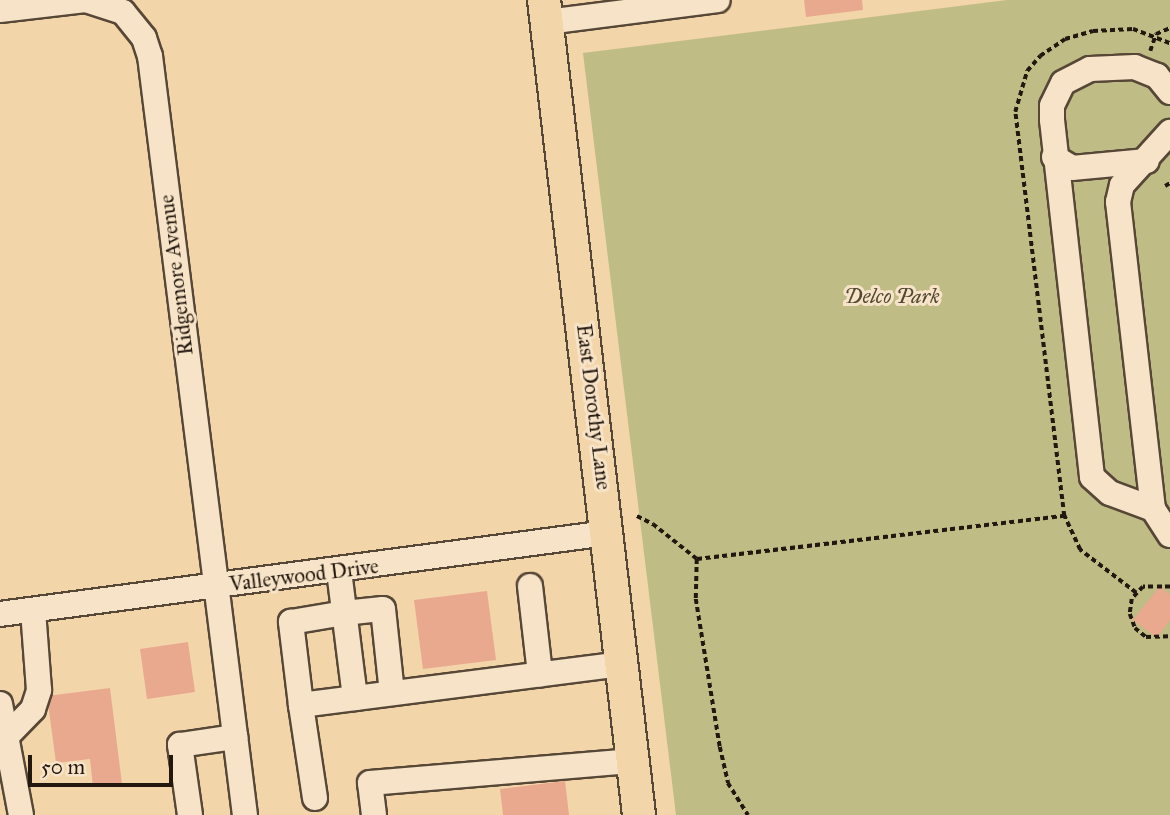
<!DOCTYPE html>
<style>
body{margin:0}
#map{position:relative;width:1170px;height:815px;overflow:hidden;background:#f3d5aa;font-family:"IM FELL Great Primer",serif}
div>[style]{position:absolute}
.green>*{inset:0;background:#bfbc86}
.building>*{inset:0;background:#e9a98f}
.path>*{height:3.5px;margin-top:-1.75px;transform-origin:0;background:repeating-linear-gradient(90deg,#23180f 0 5px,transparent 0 8.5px)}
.roads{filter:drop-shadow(2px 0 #574736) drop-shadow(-2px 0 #574736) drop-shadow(0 2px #574736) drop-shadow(0 -2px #574736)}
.minor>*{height:24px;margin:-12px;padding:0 12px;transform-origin:12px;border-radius:12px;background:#f7e4c8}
.major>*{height:32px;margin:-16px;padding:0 16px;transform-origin:16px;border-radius:16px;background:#f3d5aa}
span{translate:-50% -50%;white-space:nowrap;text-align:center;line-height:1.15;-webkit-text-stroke:6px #f7e4c8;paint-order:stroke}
.street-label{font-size:21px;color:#23180f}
.park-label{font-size:21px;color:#524933;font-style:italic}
.scale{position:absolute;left:28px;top:755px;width:145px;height:32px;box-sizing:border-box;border:4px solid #23180f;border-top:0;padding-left:9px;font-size:21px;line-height:24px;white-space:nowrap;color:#23180f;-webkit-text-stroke:5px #f7e4c8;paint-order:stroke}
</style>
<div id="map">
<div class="green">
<i style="clip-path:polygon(1007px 0,1170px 0,1170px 815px,676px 815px,583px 53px)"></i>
</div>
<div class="building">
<i style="clip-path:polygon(804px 0,862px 0,863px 10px,806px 17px)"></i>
<i style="clip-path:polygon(1160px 586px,1170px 595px,1170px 620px,1157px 638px,1133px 620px)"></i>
<i style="clip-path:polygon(487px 591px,496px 660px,423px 669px,414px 600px)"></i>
<i style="clip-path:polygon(188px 642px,195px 692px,147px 699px,140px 649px)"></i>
<i style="clip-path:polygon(110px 688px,122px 784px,93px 787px,90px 759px,56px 763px,47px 696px)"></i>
<i style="clip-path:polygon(565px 781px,569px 815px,503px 815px,500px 789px)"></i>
</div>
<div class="path">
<i style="left:1150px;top:51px;width:18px;rotate:-71deg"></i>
<i style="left:1156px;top:34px;width:15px;rotate:-23deg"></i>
<i style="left:1165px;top:186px;width:6px;rotate:-31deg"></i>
<i style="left:637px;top:516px;width:18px;rotate:27deg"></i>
<i style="left:653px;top:524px;width:56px;rotate:38.5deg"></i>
<i style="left:697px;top:559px;width:370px;rotate:-6.7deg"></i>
<i style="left:697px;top:559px;width:40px;rotate:91.4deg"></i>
<i style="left:696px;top:599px;width:150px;rotate:80.8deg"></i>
<i style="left:720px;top:747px;width:37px;rotate:77deg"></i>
<i style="left:728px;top:783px;width:38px;rotate:58deg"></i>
<i style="left:1170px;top:587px;width:27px;rotate:180deg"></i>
<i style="left:1143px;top:587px;width:16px;rotate:133deg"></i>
<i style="left:1132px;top:599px;width:15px;rotate:98deg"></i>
<i style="left:1130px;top:614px;width:15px;rotate:70deg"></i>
<i style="left:1135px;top:628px;width:14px;rotate:39deg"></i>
<i style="left:1146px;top:637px;width:24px;rotate:-2deg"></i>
<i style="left:1136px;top:593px;width:71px;rotate:-142.5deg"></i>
<i style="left:1080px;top:550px;width:38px;rotate:-115deg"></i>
<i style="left:1064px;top:516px;width:407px;rotate:-96.9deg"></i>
<i style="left:1015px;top:112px;width:43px;rotate:-73.7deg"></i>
<i style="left:1027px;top:71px;width:20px;rotate:-49deg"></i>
<i style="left:1040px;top:56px;width:30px;rotate:-34deg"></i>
<i style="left:1065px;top:39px;width:29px;rotate:-16deg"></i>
<i style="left:1093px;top:31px;width:40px;rotate:-2.9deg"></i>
<i style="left:1133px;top:29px;width:40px;rotate:21deg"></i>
</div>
<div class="roads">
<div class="minor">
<i style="left:86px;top:0;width:39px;rotate:18deg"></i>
<i style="left:123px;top:12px;width:33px;rotate:51deg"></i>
<i style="left:144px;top:38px;width:19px;rotate:72deg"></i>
<i style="left:150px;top:56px;width:765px;rotate:82.87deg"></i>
<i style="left:0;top:10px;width:86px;rotate:-6.7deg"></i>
<i style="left:547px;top:22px;width:172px;rotate:-7.3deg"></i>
<i style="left:1170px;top:92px;width:21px;rotate:-129deg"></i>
<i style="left:1157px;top:76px;width:24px;rotate:-158deg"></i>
<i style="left:1135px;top:67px;width:45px;rotate:177.5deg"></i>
<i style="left:1090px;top:69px;width:30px;rotate:153deg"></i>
<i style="left:1063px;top:83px;width:25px;rotate:116deg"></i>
<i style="left:1052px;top:106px;width:14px;rotate:90deg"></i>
<i style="left:1052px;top:120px;width:359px;rotate:83.6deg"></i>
<i style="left:1092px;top:477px;width:24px;rotate:42deg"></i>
<i style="left:1110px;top:493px;width:46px;rotate:20.4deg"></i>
<i style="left:1153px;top:509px;width:31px;rotate:57deg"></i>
<i style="left:1054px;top:157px;width:21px;rotate:31deg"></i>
<i style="left:1072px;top:168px;width:75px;rotate:-5.3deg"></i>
<i style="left:1153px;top:509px;width:309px;rotate:-96.5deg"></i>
<i style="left:1118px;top:202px;width:17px;rotate:-77deg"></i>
<i style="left:1122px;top:185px;width:72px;rotate:-47.8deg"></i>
<i style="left:339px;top:571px;width:128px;rotate:82.8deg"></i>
<i style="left:530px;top:586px;width:89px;rotate:83.5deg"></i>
<i style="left:0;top:614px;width:612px;rotate:-7.6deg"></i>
<i style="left:0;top:704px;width:113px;rotate:79.3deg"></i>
<i style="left:301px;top:705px;width:84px;rotate:-96.9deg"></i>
<i style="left:291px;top:622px;width:54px;rotate:-9.6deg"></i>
<i style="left:344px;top:613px;width:39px;rotate:-6deg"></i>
<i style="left:383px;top:609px;width:84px;rotate:83.9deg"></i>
<i style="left:8px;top:735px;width:36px;rotate:-46deg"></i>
<i style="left:33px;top:709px;width:20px;rotate:-72deg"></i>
<i style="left:39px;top:690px;width:80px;rotate:-94.3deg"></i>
<i style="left:315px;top:798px;width:94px;rotate:-98.6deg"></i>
<i style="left:301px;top:705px;width:322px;rotate:-7.3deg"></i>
<i style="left:190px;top:815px;width:71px;rotate:-98.1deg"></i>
<i style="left:180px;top:745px;width:56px;rotate:-8.3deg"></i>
<i style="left:374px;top:815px;width:32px;rotate:-97deg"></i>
<i style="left:370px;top:783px;width:264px;rotate:-4.8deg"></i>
</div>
<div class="major">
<i style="left:544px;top:0;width:821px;rotate:83.35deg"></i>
</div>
</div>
<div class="street-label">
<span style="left:176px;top:275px;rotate:-97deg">Ridgemore Avenue</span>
<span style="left:594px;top:407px;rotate:83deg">East Dorothy Lane</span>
<span style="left:304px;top:575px;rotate:-7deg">Valleywood Drive</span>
</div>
<div class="park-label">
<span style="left:892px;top:296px">Delco Park</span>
</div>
<div class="scale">50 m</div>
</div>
